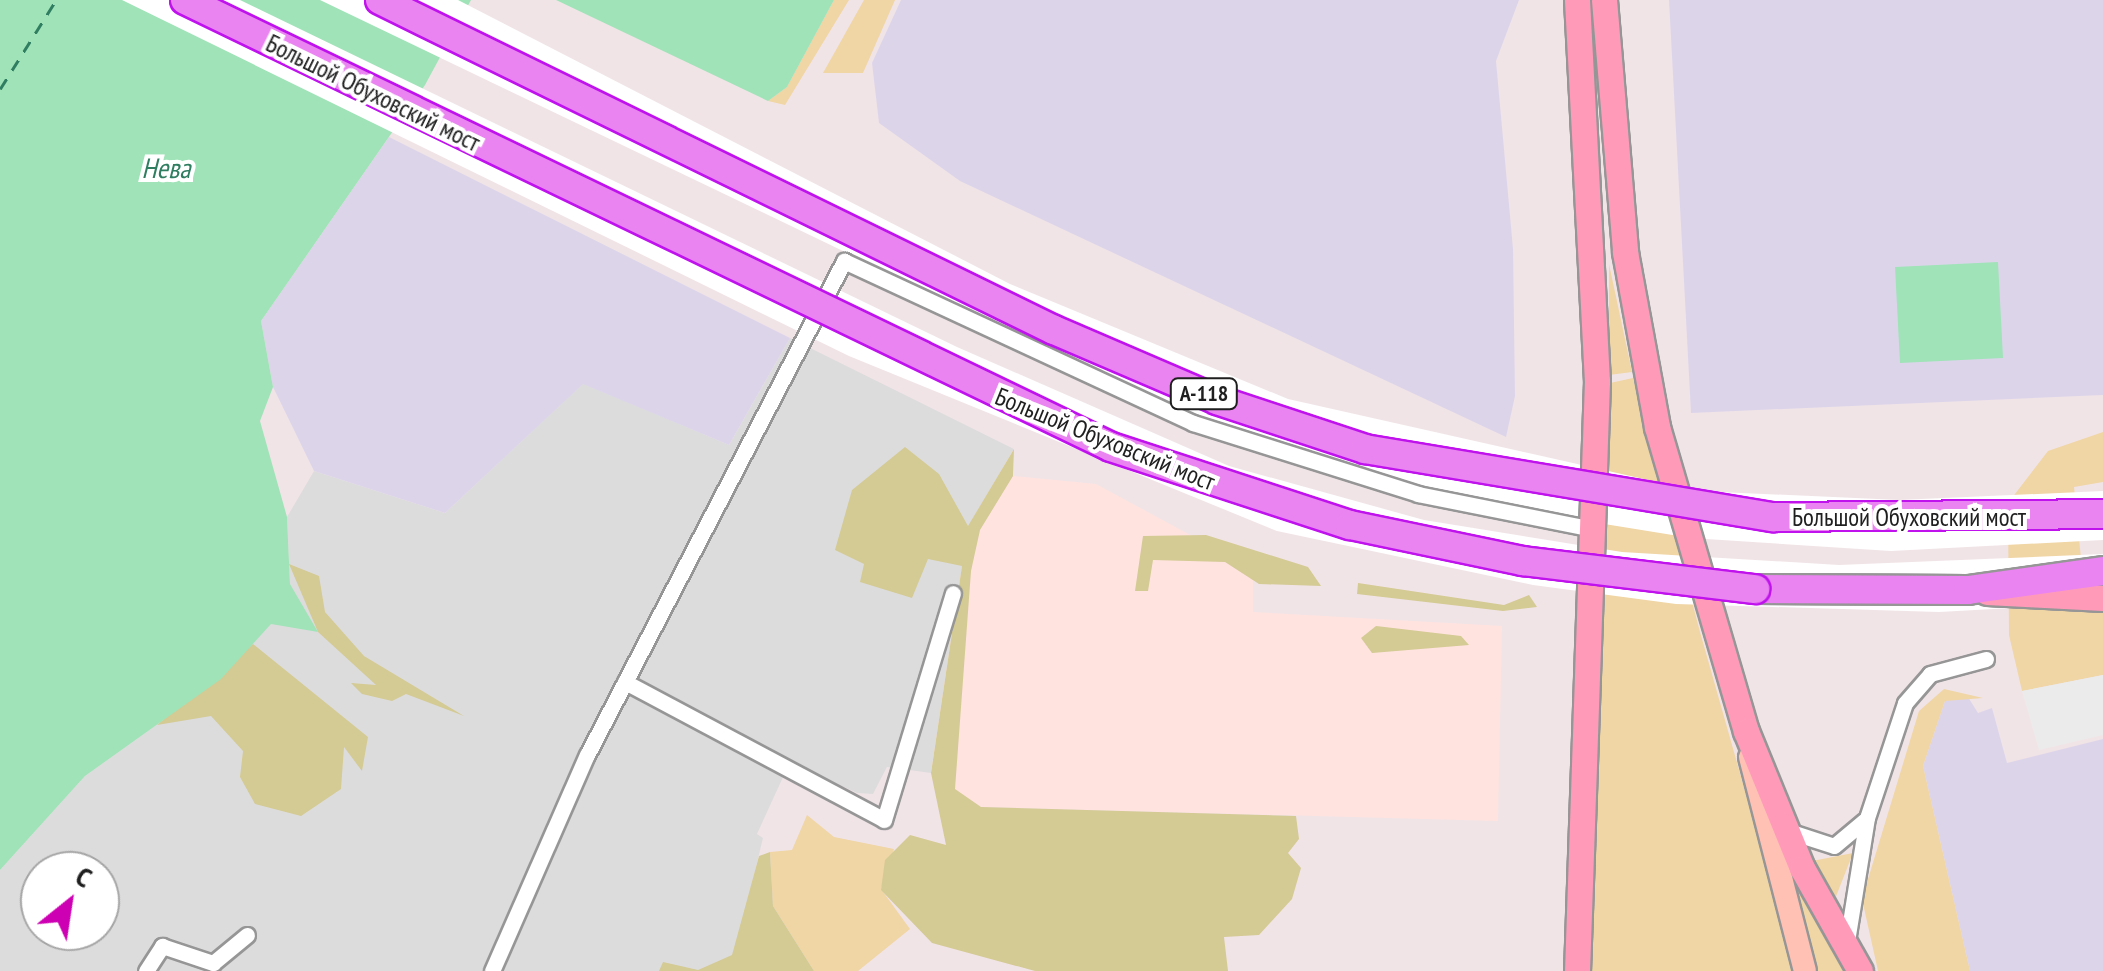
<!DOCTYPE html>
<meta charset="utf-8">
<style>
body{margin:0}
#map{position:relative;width:2103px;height:971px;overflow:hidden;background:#f1e4e7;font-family:"PT Sans Narrow",sans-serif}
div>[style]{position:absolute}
.residential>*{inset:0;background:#dddcdd}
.industrial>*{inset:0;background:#dcd5ea}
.education>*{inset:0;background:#ffe3df}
.grass>*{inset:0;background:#f0d5a5}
.forest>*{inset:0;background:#d4ca94}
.parking>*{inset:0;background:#ebebeb}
.water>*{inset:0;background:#a0e3b8}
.pier>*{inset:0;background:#fff}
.ferry>*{height:2.5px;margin-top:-1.25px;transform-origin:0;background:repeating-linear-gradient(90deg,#307e61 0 12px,transparent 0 22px)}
.roads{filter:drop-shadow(2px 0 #969696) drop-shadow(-2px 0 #969696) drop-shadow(0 2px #969696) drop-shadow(0 -2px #969696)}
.street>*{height:15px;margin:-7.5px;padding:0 7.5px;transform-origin:7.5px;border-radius:7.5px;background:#fff}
.secondary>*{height:22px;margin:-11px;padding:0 11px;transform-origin:11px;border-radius:11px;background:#ffc1b4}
.primary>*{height:25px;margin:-12.5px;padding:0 12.5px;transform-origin:12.5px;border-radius:12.5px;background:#ff9bb9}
.highway>*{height:28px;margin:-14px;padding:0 14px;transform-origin:14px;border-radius:14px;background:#ea84f0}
.bridges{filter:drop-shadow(2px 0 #bf12ed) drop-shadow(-2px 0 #bf12ed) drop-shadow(0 2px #bf12ed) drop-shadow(0 -2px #bf12ed)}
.highway-bridge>*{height:28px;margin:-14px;padding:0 14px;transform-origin:14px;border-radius:14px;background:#ea84f0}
span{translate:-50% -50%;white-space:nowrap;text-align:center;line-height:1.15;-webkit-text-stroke:8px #fff;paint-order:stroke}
.shield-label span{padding:2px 8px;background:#fff;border:2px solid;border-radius:8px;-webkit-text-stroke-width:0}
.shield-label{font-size:22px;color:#1f1f1f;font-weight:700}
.street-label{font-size:25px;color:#1f1f1f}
.water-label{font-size:28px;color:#307e61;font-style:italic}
.north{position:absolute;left:20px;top:851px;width:100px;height:100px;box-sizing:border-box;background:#fff;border:2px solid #a5a5a5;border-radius:50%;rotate:30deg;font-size:28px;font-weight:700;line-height:40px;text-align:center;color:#1f1f1f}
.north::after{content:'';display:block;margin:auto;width:35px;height:45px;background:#ce00b3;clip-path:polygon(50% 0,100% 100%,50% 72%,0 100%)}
</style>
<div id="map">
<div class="residential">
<i style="clip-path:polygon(evenodd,790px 338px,1014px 449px,968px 527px,931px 773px,887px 767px,873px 794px,857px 793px,790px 762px,757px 834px,763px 838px,731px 971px,0 971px,0 870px,85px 776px,221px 679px,271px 623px,290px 584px,287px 517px,314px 471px,445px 513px,583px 383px,729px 445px,790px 338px,40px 871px,100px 871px,100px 931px,40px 931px,40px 871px)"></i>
</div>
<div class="industrial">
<i style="clip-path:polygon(901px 0,1519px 0,1496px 61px,1513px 249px,1515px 396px,1506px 437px,960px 181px,879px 123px,872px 63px)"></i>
<i style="clip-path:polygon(1669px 0,2103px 0,2103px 395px,1691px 413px)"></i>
<i style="clip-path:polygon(389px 137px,790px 338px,729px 445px,583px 384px,445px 513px,314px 471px,273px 387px,261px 321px)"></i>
<i style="clip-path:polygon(1968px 697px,1978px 713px,1992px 708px,2007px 763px,2103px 739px,2103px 971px,1970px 971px,1923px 766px,1945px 701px)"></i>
</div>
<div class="education">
<i style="clip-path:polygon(1014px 449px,1014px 476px,1096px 484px,1253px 569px,1253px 612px,1502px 626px,1498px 821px,981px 807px,931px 773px,968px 527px)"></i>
</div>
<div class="grass">
<i style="clip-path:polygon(834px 0,849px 0,785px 105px,768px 101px,787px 87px)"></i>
<i style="clip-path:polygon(864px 0,895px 0,863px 73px,823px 73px)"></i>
<i style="clip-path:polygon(1609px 264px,1632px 372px,1609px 375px)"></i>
<i style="clip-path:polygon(1633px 378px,1700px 632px,1796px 971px,1591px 971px,1610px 383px)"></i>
<i style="clip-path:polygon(2103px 432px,2103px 482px,2074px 487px,2086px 610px,2103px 610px,2103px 675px,2022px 691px,2009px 635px,2008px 503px,2048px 451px)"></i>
<i style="clip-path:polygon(1944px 689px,1983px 698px,1945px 701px,1923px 766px,1970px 971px,1878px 971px,1862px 899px,1919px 711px)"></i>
<i style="clip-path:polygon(807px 815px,834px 837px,894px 849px,881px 889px,910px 929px,858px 971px,814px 971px,773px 906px,770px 852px,792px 850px)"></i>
<i style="clip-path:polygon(1853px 853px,1835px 899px,1832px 899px,1812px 861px)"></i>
<i style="clip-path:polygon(1794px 883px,1799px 883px,1849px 971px,1817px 971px)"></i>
</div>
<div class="forest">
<i style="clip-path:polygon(905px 447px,939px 474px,968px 526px,1014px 449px,1013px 476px,980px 530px,971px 571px,955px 789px,981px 807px,1296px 816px,1299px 839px,1288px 853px,1301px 868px,1292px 899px,1259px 935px,1224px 937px,1228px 971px,1035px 971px,932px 943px,881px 890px,885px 860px,910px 835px,946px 845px,931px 773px,962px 566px,928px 559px,912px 598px,860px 582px,864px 564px,835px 550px,852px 490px)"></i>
<i style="clip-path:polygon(1206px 535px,1308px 567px,1321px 586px,1259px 584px,1225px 562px,1153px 560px,1148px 591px,1135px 591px,1143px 536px)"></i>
<i style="clip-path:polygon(289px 564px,319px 576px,325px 612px,364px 656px,464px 716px,406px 694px,392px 701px,362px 694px,351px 683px,376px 685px,318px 632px)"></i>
<i style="clip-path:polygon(1358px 583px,1504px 605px,1529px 595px,1537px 607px,1503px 611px,1357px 594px)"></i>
<i style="clip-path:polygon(1376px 626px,1461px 636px,1469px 645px,1372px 653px,1361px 638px)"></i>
<i style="clip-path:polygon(253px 644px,368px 737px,362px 771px,344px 747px,341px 789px,301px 816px,255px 804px,240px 777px,243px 751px,211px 716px,157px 725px)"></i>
<i style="clip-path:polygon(770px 852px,773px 906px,814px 971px,659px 971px,663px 962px,698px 970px,732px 955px,759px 856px)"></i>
</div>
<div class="parking">
<i style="clip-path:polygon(2103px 675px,2103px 735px,2039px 750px,2022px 691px)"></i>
</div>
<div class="water">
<i style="clip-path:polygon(0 0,471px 0,425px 85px,261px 321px,273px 387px,260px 421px,287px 517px,290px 584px,318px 632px,271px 624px,221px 679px,85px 776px,0 870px)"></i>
<i style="clip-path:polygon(556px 0,834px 0,787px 87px,768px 101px)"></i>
<i style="clip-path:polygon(1998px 262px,2003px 358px,1900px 363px,1895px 267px)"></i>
</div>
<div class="pier">
<i style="clip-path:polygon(122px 0,240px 0,957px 347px,1229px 466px,1424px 520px,1622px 552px,1839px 565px,2103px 554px,2103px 603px,1939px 612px,1676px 604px,1533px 585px,1277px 531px,849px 356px)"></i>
<i style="clip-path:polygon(320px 0,458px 0,1010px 284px,1288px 399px,1697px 491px,1899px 500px,2103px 491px,2103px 540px,1891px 551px,1691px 538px,1486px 505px,1319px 460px,1166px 406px)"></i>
</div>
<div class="ferry">
<i style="left:0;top:89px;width:105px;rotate:-57.8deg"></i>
</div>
<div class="roads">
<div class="street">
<i style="left:625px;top:682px;width:293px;rotate:28deg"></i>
<i style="left:884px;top:820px;width:237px;rotate:-73.1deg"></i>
<i style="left:1791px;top:832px;width:45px;rotate:18deg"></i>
<i style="left:1834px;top:846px;width:39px;rotate:-40deg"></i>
<i style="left:1848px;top:935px;width:119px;rotate:-80.8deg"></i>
<i style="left:1867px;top:818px;width:121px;rotate:-71.7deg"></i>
<i style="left:1905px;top:703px;width:38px;rotate:-49deg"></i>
<i style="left:1930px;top:674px;width:58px;rotate:-15deg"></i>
<i style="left:146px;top:971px;width:30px;rotate:-57deg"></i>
<i style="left:162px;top:946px;width:54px;rotate:18.4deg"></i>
<i style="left:213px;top:963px;width:44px;rotate:-39.5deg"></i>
<i style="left:492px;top:971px;width:236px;rotate:-66.3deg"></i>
<i style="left:587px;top:755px;width:557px;rotate:-62.51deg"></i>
<i style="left:844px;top:261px;width:385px;rotate:24.9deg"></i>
<i style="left:1193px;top:423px;width:236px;rotate:17.5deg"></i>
<i style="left:1418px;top:494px;width:178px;rotate:11.3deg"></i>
</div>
<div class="secondary">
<i style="left:1750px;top:757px;width:221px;rotate:75.6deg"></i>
</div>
<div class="primary">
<i style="left:1577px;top:0;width:382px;rotate:87deg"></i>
<i style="left:1597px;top:381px;width:590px;rotate:91.94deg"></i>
<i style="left:1604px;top:0;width:253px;rotate:85.2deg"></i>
<i style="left:1625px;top:252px;width:178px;rotate:79.6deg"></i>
<i style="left:1657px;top:427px;width:317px;rotate:73.7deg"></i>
<i style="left:1746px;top:731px;width:148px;rotate:67.8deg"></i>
<i style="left:1802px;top:868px;width:118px;rotate:60.6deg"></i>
<i style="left:1987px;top:592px;width:116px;rotate:3deg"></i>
</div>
<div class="highway">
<i style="left:1755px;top:589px;width:213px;rotate:0.3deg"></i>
<i style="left:1968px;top:590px;width:136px;rotate:-8deg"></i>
</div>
</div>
<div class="bridges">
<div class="highway-bridge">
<i style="left:185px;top:0;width:1028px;rotate:25.77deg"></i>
<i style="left:1111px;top:447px;width:251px;rotate:18.1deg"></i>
<i style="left:1350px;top:525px;width:177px;rotate:11.8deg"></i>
<i style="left:1523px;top:561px;width:234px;rotate:6.9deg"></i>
<i style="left:380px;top:0;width:750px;rotate:26.09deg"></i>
<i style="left:1054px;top:330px;width:177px;rotate:23.2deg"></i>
<i style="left:1217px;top:400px;width:156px;rotate:18.3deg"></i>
<i style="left:1365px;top:449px;width:414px;rotate:9.5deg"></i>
<i style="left:1773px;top:517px;width:330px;rotate:-0.5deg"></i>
</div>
</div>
<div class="shield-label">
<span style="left:1204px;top:394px">А-118</span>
</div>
<div class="street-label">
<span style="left:373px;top:93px;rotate:26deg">Большой Обуховский мост</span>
<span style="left:1105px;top:439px;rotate:22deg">Большой Обуховский мост</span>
<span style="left:1909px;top:517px">Большой Обуховский мост</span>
</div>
<div class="water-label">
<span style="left:166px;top:168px">Нева</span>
</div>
<div class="north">С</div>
</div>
